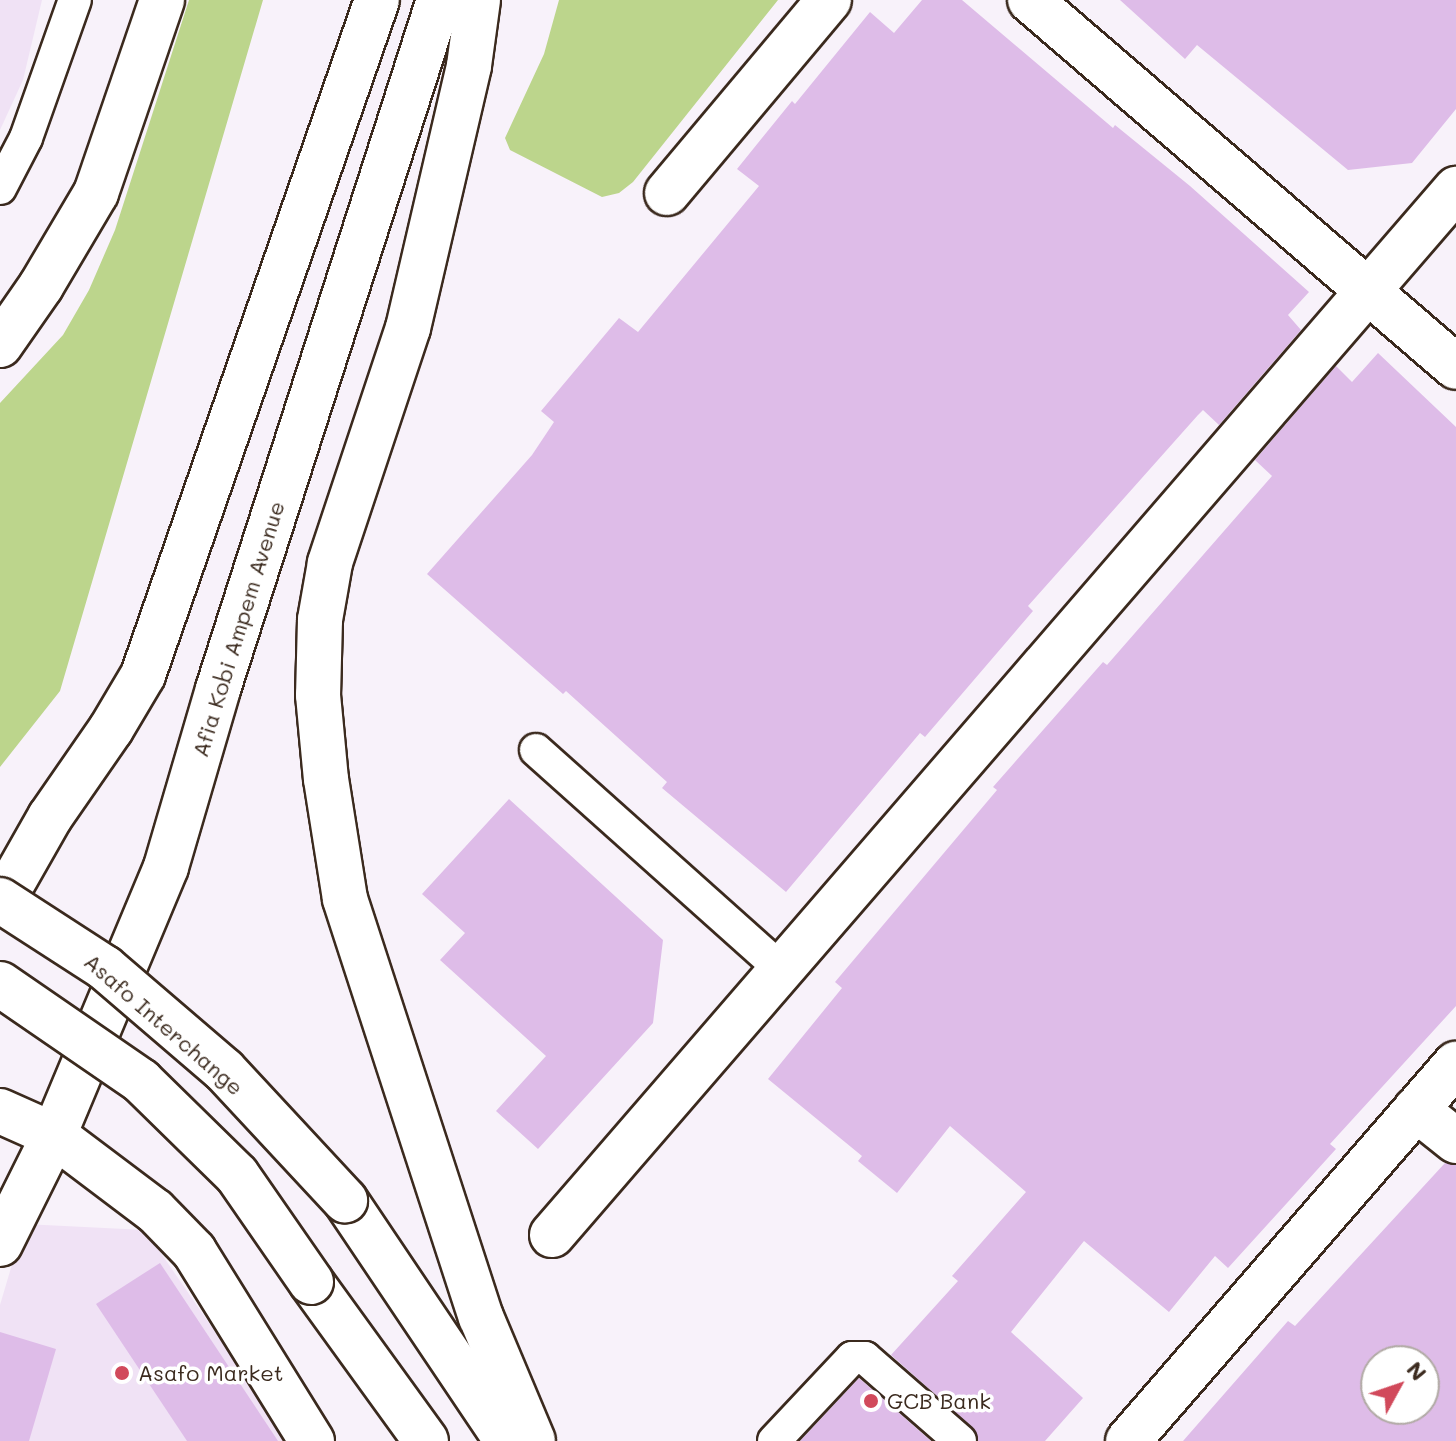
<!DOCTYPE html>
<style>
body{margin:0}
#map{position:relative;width:1456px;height:1441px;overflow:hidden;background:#f8f2fa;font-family:Mali,sans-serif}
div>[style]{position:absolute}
.built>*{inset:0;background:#f0e2f5}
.green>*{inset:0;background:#bcd58c}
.building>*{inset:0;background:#debce8}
.roads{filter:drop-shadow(2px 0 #3b2a1e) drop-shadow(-2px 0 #3b2a1e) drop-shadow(0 2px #3b2a1e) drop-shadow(0 -2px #3b2a1e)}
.service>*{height:32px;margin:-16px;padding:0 16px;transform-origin:16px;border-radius:16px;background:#fff}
.minor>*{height:44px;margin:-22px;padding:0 22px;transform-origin:22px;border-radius:22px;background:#fff}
.secondary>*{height:44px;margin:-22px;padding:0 22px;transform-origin:22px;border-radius:22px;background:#fff}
.bridges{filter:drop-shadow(2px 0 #3b2a1e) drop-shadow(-2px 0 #3b2a1e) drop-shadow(0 2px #3b2a1e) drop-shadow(0 -2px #3b2a1e)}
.secondary-bridge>*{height:44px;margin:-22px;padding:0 22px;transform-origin:22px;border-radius:22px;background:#fff}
.dots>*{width:22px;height:22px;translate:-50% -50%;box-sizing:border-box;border:4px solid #fff;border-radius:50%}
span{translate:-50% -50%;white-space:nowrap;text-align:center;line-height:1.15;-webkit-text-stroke:7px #fff;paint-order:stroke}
.street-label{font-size:22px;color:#3b2a1e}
.poi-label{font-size:22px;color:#3b2a1e}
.left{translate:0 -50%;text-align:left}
.north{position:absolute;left:1360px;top:1345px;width:80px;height:80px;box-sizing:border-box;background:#fff;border:2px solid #b1aaa5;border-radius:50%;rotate:50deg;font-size:22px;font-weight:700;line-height:32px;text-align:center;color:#3b2a1e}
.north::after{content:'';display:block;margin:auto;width:28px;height:36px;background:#d1495b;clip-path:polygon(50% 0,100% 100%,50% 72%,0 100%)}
</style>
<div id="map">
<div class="built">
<i style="clip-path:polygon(0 0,42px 0,23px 80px,0 130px)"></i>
<i style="clip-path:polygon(24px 1224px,145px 1230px,290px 1441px,0 1441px,0 1305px)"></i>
</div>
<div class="green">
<i style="clip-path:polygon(189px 0,263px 0,60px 691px,0 767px,0 403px,63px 335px,89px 290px,115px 230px)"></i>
<i style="clip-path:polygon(559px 0,778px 0,633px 182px,619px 193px,602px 197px,510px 150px,505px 138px,544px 54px)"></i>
</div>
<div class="building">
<i style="clip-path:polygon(922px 0,962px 0,1113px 128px,1115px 125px,1190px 186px,1309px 292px,1288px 315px,1301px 330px,1219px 425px,1203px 410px,1198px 415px,1028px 606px,1033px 611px,925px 737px,920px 733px,786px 892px,662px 788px,667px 782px,566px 691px,563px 694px,427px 574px,532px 455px,554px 422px,541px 411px,619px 318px,638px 332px,759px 186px,737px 169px,792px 101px,795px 104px,870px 12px,894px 33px)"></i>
<i style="clip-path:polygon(1120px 0,1456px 0,1456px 109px,1412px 163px,1348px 170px,1197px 45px,1185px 59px)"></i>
<i style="clip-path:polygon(1378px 353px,1456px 427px,1456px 1006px,1330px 1144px,1336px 1149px,1228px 1268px,1215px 1256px,1169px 1312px,1084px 1241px,1011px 1332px,1083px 1398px,1045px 1441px,978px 1441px,972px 1427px,891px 1355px,958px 1281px,952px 1276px,1026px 1192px,950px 1126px,897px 1193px,858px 1161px,862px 1156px,768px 1079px,842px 988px,835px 982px,997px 790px,993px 787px,1103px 662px,1107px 665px,1272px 476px,1255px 460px,1336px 366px,1352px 382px)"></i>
<i style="clip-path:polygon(509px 799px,663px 940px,653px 1023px,538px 1149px,496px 1111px,546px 1056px,440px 960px,465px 933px,422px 894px)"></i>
<i style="clip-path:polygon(evenodd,1445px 1163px,1456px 1165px,1456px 1441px,1183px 1441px,1288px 1321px,1295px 1326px,1445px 1163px,1376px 1361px,1424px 1361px,1424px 1409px,1376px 1409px,1376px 1361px)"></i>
<i style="clip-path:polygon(160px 1263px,278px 1441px,187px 1441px,96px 1304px)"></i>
<i style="clip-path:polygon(0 1332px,56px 1349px,29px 1441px,0 1441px)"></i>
<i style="clip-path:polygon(859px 1378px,931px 1441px,800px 1441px)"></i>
</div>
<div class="roads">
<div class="service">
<i style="left:0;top:188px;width:56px;rotate:-62.5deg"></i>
<i style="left:26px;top:138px;width:146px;rotate:-70.5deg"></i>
<i style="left:536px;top:750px;width:330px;rotate:41.8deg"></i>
<i style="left:774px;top:1441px;width:114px;rotate:-46.8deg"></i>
<i style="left:852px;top:1358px;width:13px"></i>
<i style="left:865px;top:1358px;width:126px;rotate:41.1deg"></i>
</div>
<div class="minor">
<i style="left:1030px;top:0;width:562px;rotate:40.74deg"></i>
<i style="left:667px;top:193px;width:252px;rotate:-50deg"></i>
<i style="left:1416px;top:1109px;width:51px;rotate:38.7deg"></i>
<i style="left:552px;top:1235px;width:1383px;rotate:-49.16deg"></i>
<i style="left:1128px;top:1441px;width:500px;rotate:-49deg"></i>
</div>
<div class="secondary">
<i style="left:478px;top:0;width:67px;rotate:97.8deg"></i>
<i style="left:469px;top:66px;width:269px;rotate:103.1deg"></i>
<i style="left:408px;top:328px;width:248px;rotate:108.4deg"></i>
<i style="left:330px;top:563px;width:58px;rotate:100deg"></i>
<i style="left:320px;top:620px;width:75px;rotate:91.5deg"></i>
<i style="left:318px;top:695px;width:84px;rotate:84.6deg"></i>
<i style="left:326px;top:779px;width:121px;rotate:81deg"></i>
<i style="left:345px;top:899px;width:440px;rotate:72deg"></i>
<i style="left:481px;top:1317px;width:134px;rotate:67.2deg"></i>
<i style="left:0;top:345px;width:72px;rotate:-55.2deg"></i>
<i style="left:41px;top:286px;width:108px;rotate:-59.4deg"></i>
<i style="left:96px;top:193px;width:204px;rotate:-71.1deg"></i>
<i style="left:0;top:905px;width:101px;rotate:-60.4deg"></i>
<i style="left:50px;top:817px;width:107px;rotate:-55.3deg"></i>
<i style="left:111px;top:729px;width:63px;rotate:-59.3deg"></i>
<i style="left:143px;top:675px;width:714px;rotate:-70.88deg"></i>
<i style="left:0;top:1111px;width:59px;rotate:24deg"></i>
<i style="left:54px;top:1135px;width:126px;rotate:37deg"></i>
<i style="left:155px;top:1211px;width:56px;rotate:45.7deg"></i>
<i style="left:194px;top:1251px;width:224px;rotate:58.2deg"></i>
<i style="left:345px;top:1200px;width:290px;rotate:56.1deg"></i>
<i style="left:0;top:1244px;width:122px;rotate:-63.6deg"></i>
<i style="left:54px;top:1135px;width:290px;rotate:-67.3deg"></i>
<i style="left:166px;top:867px;width:185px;rotate:-73.7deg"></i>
<i style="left:218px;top:689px;width:724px;rotate:-72.22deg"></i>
<i style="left:311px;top:1282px;width:196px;rotate:54.1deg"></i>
</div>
</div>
<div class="bridges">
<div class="secondary-bridge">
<i style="left:0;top:900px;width:125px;rotate:32.9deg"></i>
<i style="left:105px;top:968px;width:157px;rotate:40.6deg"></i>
<i style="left:224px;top:1070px;width:178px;rotate:47.1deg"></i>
<i style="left:0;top:984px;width:171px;rotate:34.5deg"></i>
<i style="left:141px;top:1081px;width:134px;rotate:44.4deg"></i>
<i style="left:237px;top:1175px;width:130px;rotate:55.3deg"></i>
</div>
</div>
<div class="dots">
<i style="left:122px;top:1373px;background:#d1495b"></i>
<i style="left:871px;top:1401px;background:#d1495b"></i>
</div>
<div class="street-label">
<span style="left:238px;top:629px;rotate:-73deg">Afia Kobi Ampem Avenue</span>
<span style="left:164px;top:1024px;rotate:41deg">Asafo Interchange</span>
</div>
<div class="poi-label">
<span class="left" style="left:138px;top:1373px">Asafo Market</span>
<span class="left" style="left:887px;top:1401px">GCB Bank</span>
</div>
<div class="north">N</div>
</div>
